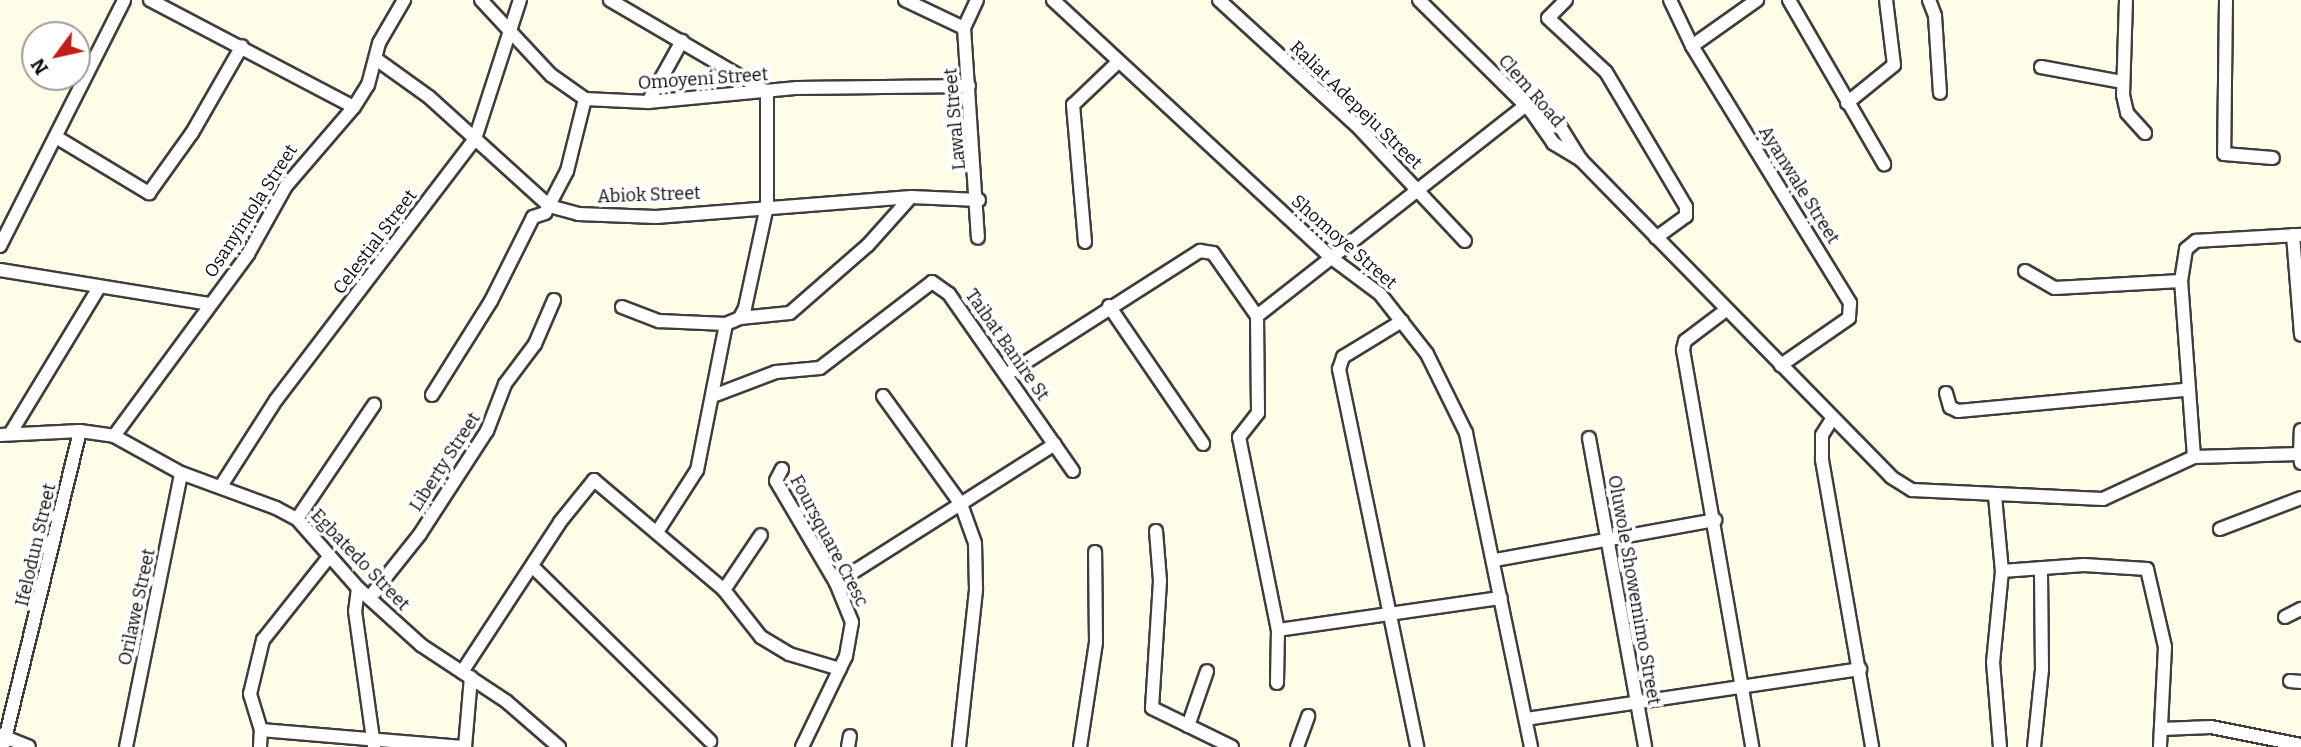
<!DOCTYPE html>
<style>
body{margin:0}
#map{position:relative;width:2301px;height:747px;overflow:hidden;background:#fffce8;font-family:Bitter,serif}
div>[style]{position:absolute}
.roads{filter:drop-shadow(2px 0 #3e3e3e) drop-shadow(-2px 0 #3e3e3e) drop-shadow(0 2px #3e3e3e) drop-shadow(0 -2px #3e3e3e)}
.minor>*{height:12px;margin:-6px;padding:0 6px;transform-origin:6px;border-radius:6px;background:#fff}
span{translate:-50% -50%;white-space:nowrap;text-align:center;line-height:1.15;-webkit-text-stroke:7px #fff;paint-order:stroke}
.street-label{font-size:18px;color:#0b0b0b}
.north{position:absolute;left:21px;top:21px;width:70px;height:70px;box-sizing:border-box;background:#fff;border:2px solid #9d9d9d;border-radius:50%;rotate:237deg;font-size:19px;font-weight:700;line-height:28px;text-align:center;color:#0b0b0b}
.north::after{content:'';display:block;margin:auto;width:24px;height:32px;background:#c41c19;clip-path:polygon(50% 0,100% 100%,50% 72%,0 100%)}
</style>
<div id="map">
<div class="roads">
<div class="minor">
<i style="left:150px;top:0;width:230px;rotate:27.7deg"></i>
<i style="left:481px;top:0;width:103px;rotate:47deg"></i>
<i style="left:551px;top:75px;width:42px;rotate:35.2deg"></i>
<i style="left:585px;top:99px;width:63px;rotate:2.7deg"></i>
<i style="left:648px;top:102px;width:150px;rotate:-5.4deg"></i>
<i style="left:797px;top:88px;width:172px;rotate:-0.7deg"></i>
<i style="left:610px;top:0;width:182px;rotate:30.4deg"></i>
<i style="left:767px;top:92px;width:114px;rotate:90deg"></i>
<i style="left:767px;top:206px;width:104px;rotate:102.2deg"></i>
<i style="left:745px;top:308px;width:11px;rotate:117deg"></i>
<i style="left:740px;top:318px;width:15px;rotate:157deg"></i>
<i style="left:726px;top:324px;width:149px;rotate:101.2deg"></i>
<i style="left:697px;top:470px;width:74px;rotate:122.8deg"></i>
<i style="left:905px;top:0;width:65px;rotate:25.4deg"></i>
<i style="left:977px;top:0;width:31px;rotate:115deg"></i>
<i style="left:964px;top:28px;width:210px;rotate:86.2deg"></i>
<i style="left:1053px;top:0;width:381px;rotate:42.8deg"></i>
<i style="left:1333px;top:259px;width:59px;rotate:36.7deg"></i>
<i style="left:1380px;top:294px;width:76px;rotate:51.9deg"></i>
<i style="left:1427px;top:354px;width:88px;rotate:63.7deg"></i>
<i style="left:1466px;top:433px;width:321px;rotate:78.3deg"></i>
<i style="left:1219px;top:0;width:185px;rotate:42.4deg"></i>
<i style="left:1356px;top:125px;width:159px;rotate:46.8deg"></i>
<i style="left:1419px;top:0;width:158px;rotate:44.7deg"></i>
<i style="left:1531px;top:111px;width:39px;rotate:55deg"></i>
<i style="left:1553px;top:143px;width:33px;rotate:31deg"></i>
<i style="left:1581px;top:160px;width:443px;rotate:45.6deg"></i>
<i style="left:1891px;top:477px;width:25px;rotate:32deg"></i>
<i style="left:1912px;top:490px;width:191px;rotate:2.7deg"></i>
<i style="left:2103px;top:499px;width:100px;rotate:-24.8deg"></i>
<i style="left:2194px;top:457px;width:106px;rotate:-1.6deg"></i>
<i style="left:2300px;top:454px;width:9px;rotate:84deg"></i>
<i style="left:1566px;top:0;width:25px;rotate:135deg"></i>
<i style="left:1548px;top:18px;width:79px;rotate:43deg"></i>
<i style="left:1606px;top:72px;width:157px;rotate:59.3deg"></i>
<i style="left:1686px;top:207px;width:9px;rotate:90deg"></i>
<i style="left:1686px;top:216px;width:37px;rotate:144deg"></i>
<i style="left:1670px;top:0;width:51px;rotate:64.4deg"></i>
<i style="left:1692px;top:46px;width:302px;rotate:58.4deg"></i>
<i style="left:1850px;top:303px;width:15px;rotate:94deg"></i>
<i style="left:1849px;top:318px;width:83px;rotate:145.3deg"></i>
<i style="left:1789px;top:0;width:190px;rotate:59.9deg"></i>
<i style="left:1929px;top:0;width:17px;rotate:69deg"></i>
<i style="left:1935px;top:16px;width:77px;rotate:86.3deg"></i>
<i style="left:2126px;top:0;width:95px;rotate:91.8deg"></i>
<i style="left:2123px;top:95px;width:18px;rotate:77deg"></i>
<i style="left:2127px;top:113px;width:27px;rotate:48deg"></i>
<i style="left:2226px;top:0;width:154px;rotate:90.7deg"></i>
<i style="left:2224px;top:154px;width:49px;rotate:4.7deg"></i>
<i style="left:1692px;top:46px;width:80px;rotate:-35.3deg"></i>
<i style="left:376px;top:59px;width:65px;rotate:35.6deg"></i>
<i style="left:429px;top:97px;width:162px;rotate:42.2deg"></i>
<i style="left:549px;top:206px;width:30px;rotate:15deg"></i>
<i style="left:578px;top:214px;width:78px;rotate:2.2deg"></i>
<i style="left:656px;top:217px;width:256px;rotate:-4.5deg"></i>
<i style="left:911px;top:197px;width:68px;rotate:2.5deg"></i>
<i style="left:2041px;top:67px;width:82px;rotate:10.5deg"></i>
<i style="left:648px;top:102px;width:70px;rotate:-60.9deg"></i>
<i style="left:1847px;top:103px;width:60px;rotate:-39deg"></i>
<i style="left:1894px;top:65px;width:65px;rotate:-97deg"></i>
<i style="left:1531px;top:111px;width:34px;rotate:30deg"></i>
<i style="left:1561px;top:128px;width:38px;rotate:58deg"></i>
<i style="left:56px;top:137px;width:109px;rotate:31.1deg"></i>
<i style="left:149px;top:193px;width:74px;rotate:-54.4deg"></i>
<i style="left:192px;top:133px;width:100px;rotate:-60.1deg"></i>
<i style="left:2293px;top:235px;width:100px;rotate:85.4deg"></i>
<i style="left:1085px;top:242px;width:138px;rotate:-95deg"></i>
<i style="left:1073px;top:105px;width:61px;rotate:-43.7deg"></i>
<i style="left:0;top:246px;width:275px;rotate:-63.2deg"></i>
<i style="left:0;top:270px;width:213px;rotate:9.2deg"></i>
<i style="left:2025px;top:271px;width:34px;rotate:30deg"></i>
<i style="left:2055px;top:288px;width:126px;rotate:-3.2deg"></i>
<i style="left:1109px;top:306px;width:167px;rotate:55.7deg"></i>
<i style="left:622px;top:307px;width:40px;rotate:21deg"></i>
<i style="left:659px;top:321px;width:67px;rotate:2.6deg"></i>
<i style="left:1726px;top:310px;width:51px;rotate:142.9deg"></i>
<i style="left:1685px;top:341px;width:9px;rotate:103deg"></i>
<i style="left:1683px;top:350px;width:403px;rotate:80.1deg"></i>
<i style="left:1257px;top:316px;width:340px;rotate:-38.1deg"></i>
<i style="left:740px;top:318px;width:50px;rotate:-5.7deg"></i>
<i style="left:790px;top:313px;width:103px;rotate:-41.1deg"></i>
<i style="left:868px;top:245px;width:64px;rotate:-48.1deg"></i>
<i style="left:1402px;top:321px;width:69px;rotate:148.6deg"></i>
<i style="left:1343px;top:357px;width:13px;rotate:108deg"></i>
<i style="left:1339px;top:369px;width:386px;rotate:78.3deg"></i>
<i style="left:1009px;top:373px;width:227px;rotate:-32.6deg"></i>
<i style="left:1200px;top:251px;width:13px;rotate:9deg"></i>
<i style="left:1213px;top:253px;width:77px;rotate:55.1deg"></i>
<i style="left:1257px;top:316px;width:97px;rotate:89.4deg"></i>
<i style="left:1258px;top:413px;width:31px;rotate:128deg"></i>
<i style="left:1239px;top:437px;width:197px;rotate:78.6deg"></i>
<i style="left:1278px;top:630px;width:53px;rotate:91.1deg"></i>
<i style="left:1946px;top:393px;width:15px;rotate:74deg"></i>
<i style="left:1950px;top:407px;width:9px;rotate:27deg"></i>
<i style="left:1958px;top:411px;width:229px;rotate:-5.3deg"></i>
<i style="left:432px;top:395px;width:111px;rotate:-57.9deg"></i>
<i style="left:491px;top:301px;width:94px;rotate:-63.4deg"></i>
<i style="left:533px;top:217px;width:13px;rotate:-18deg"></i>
<i style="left:545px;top:213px;width:47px;rotate:-62.4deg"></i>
<i style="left:567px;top:171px;width:74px;rotate:-76deg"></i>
<i style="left:713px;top:396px;width:67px;rotate:-20.9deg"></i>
<i style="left:776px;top:372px;width:44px;rotate:-5.2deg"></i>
<i style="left:820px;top:368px;width:141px;rotate:-37.5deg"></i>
<i style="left:932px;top:282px;width:21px;rotate:35deg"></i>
<i style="left:949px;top:294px;width:216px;rotate:55deg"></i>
<i style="left:883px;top:396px;width:133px;rotate:54.2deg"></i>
<i style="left:961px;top:504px;width:41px;rotate:70.3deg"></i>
<i style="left:975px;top:543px;width:47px;rotate:88.8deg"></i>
<i style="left:976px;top:590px;width:158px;rotate:96.2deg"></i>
<i style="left:1832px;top:419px;width:19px;rotate:122deg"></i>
<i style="left:1822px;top:435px;width:25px;rotate:90deg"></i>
<i style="left:1822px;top:460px;width:291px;rotate:80.1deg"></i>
<i style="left:10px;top:434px;width:170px;rotate:-58.7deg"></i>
<i style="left:0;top:435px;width:80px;rotate:-2.9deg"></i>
<i style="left:80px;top:431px;width:34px;rotate:8deg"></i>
<i style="left:114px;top:436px;width:77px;rotate:28.9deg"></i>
<i style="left:181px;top:473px;width:101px;rotate:20.2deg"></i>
<i style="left:276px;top:508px;width:24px;rotate:28deg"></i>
<i style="left:297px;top:519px;width:92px;rotate:48.5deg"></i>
<i style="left:358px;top:588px;width:85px;rotate:42.1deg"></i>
<i style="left:421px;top:645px;width:103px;rotate:33.5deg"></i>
<i style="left:507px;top:702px;width:69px;rotate:40.9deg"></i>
<i style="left:114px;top:436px;width:226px;rotate:-53.6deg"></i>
<i style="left:248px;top:254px;width:78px;rotate:-60.8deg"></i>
<i style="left:286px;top:186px;width:104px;rotate:-49.3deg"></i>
<i style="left:354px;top:107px;width:26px;rotate:-58deg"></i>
<i style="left:368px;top:85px;width:43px;rotate:-75.3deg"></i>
<i style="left:379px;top:43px;width:50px;rotate:-59.8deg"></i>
<i style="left:1589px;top:438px;width:314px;rotate:79.7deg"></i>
<i style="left:2300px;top:454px;width:24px;rotate:-88deg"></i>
<i style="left:2194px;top:457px;width:176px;rotate:-94.2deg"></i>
<i style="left:2181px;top:281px;width:32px;rotate:-81deg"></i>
<i style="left:2186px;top:249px;width:13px;rotate:-39deg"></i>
<i style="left:2196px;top:241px;width:105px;rotate:-3.3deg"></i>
<i style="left:782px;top:469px;width:13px;rotate:117deg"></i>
<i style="left:776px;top:481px;width:118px;rotate:59.5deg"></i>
<i style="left:836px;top:583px;width:42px;rotate:67.7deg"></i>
<i style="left:852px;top:622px;width:35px;rotate:100deg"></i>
<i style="left:846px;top:656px;width:101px;rotate:115.8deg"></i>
<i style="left:221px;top:486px;width:102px;rotate:-57.4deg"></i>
<i style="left:276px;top:400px;width:328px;rotate:-52.7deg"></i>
<i style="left:475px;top:139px;width:146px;rotate:-72.1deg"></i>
<i style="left:1995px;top:496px;width:75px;rotate:84.7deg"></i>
<i style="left:2002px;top:571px;width:91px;rotate:95.6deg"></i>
<i style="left:1993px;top:662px;width:85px;rotate:85.3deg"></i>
<i style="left:297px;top:519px;width:138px;rotate:-56deg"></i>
<i style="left:2220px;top:529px;width:87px;rotate:-20.9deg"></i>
<i style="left:1156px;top:531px;width:50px;rotate:85.4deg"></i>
<i style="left:1160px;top:581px;width:127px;rotate:93.6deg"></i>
<i style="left:1152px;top:708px;width:89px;rotate:26deg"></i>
<i style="left:1495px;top:560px;width:224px;rotate:-10.3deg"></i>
<i style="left:532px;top:566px;width:250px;rotate:44.5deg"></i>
<i style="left:2002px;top:571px;width:82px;rotate:-4.2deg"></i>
<i style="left:2084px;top:565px;width:63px;rotate:3.6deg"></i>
<i style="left:2147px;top:569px;width:80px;rotate:77deg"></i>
<i style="left:2165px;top:647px;width:100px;rotate:92.9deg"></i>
<i style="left:836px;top:583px;width:259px;rotate:-32.4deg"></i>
<i style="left:358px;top:588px;width:23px;rotate:97deg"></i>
<i style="left:355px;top:611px;width:137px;rotate:82deg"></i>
<i style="left:724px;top:590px;width:66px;rotate:-56.1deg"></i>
<i style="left:369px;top:598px;width:82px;rotate:-51.4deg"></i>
<i style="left:420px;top:534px;width:123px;rotate:-57deg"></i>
<i style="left:487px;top:431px;width:50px;rotate:-69deg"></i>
<i style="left:505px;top:384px;width:50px;rotate:-53.1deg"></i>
<i style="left:535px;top:344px;width:48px;rotate:-66.6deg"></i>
<i style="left:2285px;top:617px;width:18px;rotate:-27deg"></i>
<i style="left:1278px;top:630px;width:225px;rotate:-8.2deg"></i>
<i style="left:462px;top:672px;width:179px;rotate:-56.8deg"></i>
<i style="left:560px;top:522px;width:54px;rotate:-51deg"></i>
<i style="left:594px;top:480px;width:170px;rotate:40.2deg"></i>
<i style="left:724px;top:590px;width:60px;rotate:51.8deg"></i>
<i style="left:761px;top:637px;width:33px;rotate:31deg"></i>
<i style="left:789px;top:654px;width:53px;rotate:16.4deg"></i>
<i style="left:2290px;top:681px;width:11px;rotate:5deg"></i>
<i style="left:1526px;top:719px;width:338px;rotate:-8.5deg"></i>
<i style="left:1188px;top:726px;width:58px;rotate:-70.9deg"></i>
<i style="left:2162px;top:729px;width:49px;rotate:-2.3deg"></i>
<i style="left:2211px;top:727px;width:92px;rotate:11.3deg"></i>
<i style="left:261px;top:730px;width:205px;rotate:4.8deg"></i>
<i style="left:0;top:735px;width:31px;rotate:22deg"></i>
<i style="left:3px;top:747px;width:325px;rotate:-76.3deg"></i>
<i style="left:126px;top:747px;width:279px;rotate:-78.6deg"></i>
<i style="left:260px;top:747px;width:17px;rotate:-87deg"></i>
<i style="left:261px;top:730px;width:38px;rotate:-107deg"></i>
<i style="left:250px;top:694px;width:56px;rotate:-76.5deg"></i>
<i style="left:263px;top:640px;width:106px;rotate:-51.5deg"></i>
<i style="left:465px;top:747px;width:70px;rotate:-85.1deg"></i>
<i style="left:848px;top:747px;width:11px;rotate:-80deg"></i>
<i style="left:1080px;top:747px;width:106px;rotate:-81.3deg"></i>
<i style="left:1096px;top:642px;width:90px;rotate:-90.6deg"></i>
<i style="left:1297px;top:747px;width:33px;rotate:-70deg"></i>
<i style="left:2034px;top:747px;width:78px;rotate:-84.1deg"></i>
<i style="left:2042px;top:669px;width:101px;rotate:-90.6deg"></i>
</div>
</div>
<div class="street-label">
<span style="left:703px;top:79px;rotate:-4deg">Omoyeni Street</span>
<span style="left:1531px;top:91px;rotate:49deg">Clem Road</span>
<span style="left:1356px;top:105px;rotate:44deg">Raliat Adepeju Street</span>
<span style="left:955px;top:119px;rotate:-95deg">Lawal Street</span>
<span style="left:1799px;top:185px;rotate:58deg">Ayanwale Street</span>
<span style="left:649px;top:195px;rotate:-2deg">Abiok Street</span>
<span style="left:251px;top:211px;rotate:-57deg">Osanyintola Street</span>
<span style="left:375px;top:242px;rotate:-53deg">Celestial Street</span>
<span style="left:1344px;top:242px;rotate:41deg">Shomoye Street</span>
<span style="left:1007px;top:345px;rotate:55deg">Taibat Banire St</span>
<span style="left:445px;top:462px;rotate:-57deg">Liberty Street</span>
<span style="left:829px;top:541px;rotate:62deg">Foursquare Cresc</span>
<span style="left:36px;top:545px;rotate:-77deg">Ifelodun Street</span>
<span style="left:360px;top:560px;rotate:46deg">Egbatedo Street</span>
<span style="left:1634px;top:590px;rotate:80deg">Oluwole Showemimo Street</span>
<span style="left:137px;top:607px;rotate:-78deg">Orilawe Street</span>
</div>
<div class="north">N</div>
</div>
